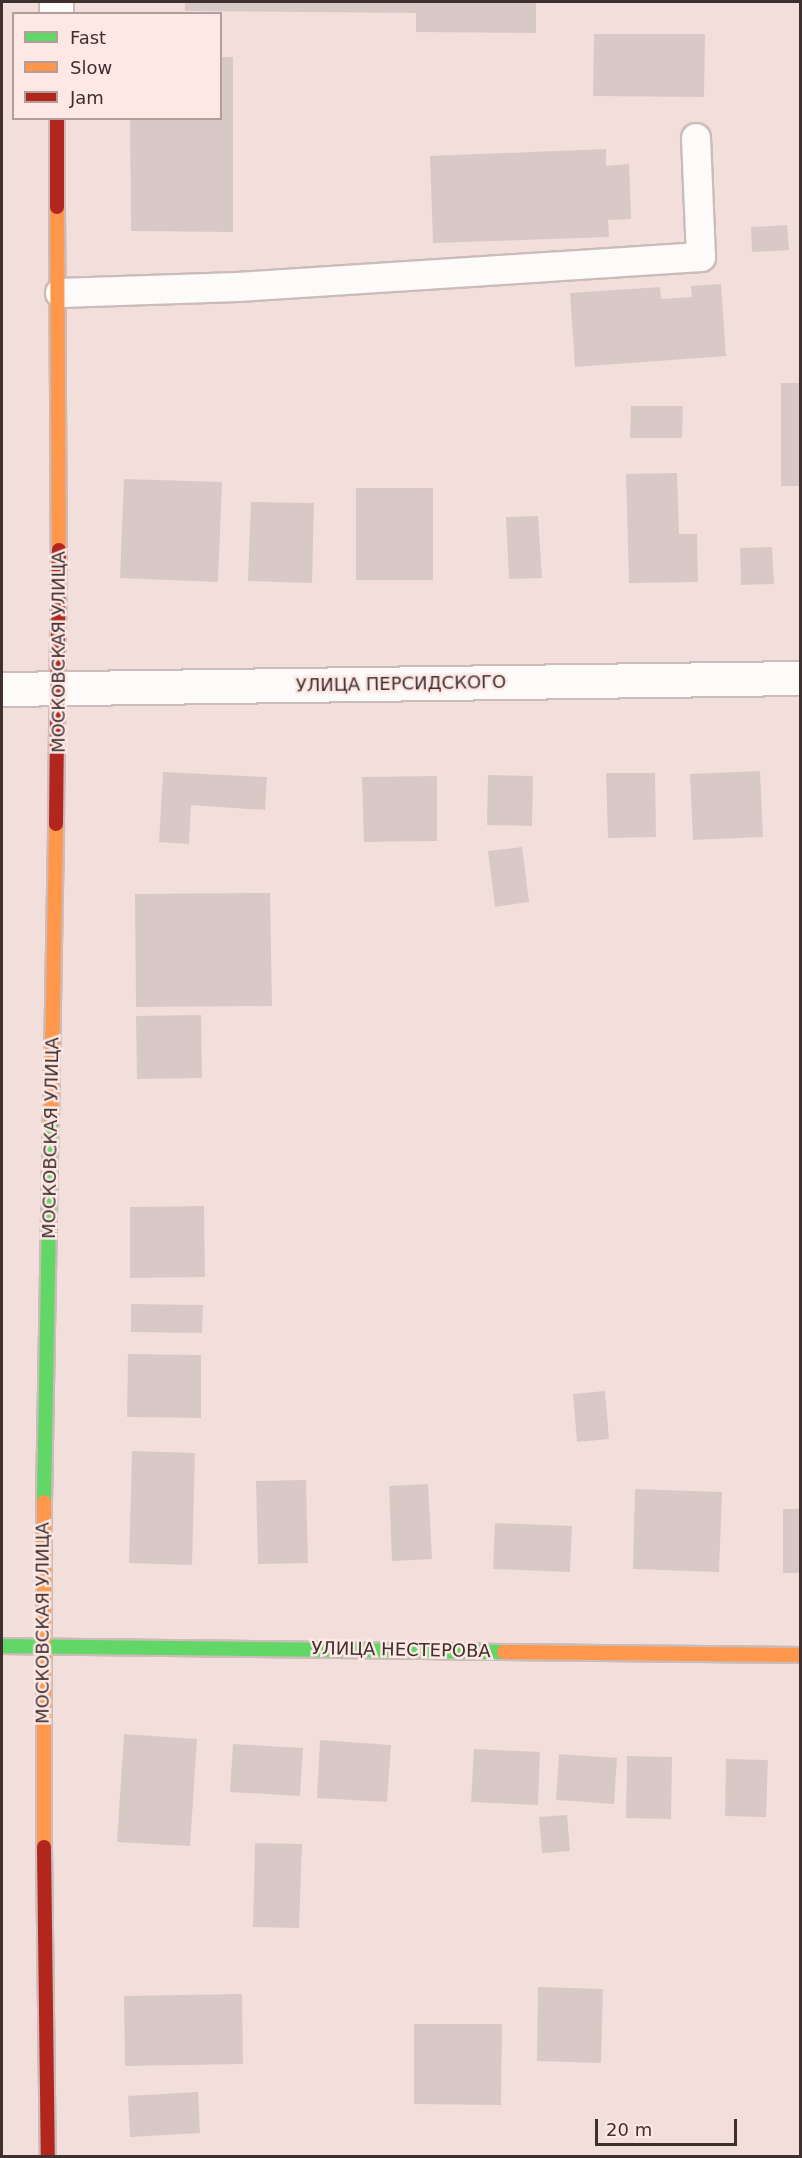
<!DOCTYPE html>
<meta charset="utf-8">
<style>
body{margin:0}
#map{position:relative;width:802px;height:2158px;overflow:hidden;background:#f2dfdc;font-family:"DejaVu Sans",sans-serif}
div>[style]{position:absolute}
.building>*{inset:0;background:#d8c9c7}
.roads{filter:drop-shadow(2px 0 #cbbcb9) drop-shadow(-2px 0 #cbbcb9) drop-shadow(0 2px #cbbcb9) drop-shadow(0 -2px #cbbcb9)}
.lane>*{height:28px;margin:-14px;padding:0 14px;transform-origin:14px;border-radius:14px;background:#fdfafa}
.street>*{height:33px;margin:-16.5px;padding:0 16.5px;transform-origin:16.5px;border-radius:16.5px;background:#fdfafa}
.fast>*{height:14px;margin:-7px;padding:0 7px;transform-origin:7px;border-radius:7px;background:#63d668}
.slow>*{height:14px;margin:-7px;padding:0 7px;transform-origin:7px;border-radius:7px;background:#ff974d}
.jam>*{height:14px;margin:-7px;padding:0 7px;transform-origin:7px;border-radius:7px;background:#b3261e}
span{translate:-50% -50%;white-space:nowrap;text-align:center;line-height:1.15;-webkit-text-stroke:5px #fee8e5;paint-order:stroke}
.street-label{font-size:18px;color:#3e302f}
.frame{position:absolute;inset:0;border:3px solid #3e302f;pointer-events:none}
.legend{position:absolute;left:12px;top:12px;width:210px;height:108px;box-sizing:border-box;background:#fee8e5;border:2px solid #b19e9c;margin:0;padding:8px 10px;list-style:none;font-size:18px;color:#3e302f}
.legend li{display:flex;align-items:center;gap:12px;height:30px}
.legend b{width:30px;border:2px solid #b19e9c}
.scale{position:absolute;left:595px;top:2119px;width:142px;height:27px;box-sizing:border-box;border:3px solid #3e302f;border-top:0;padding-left:8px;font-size:18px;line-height:21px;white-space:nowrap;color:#3e302f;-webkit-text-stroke:4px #fee8e5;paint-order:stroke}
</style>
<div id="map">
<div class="building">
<i style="clip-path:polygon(185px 2px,536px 2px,536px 33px,416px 32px,416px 13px,185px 11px)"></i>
<i style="clip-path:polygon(594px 34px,705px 34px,704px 97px,593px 96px)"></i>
<i style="clip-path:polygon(220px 57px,233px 57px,233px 232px,131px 231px,130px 118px,220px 118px)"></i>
<i style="clip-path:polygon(606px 149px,606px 166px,629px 164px,631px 219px,608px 220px,609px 237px,433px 243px,430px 156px)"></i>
<i style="clip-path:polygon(787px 225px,789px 250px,752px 252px,751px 227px)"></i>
<i style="clip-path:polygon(721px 284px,726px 356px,575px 367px,570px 293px,660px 287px,661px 299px,692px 297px,691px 286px)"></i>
<i style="clip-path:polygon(781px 383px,800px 383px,800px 486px,781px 486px)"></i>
<i style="clip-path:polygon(631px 406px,683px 406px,682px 438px,630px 438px)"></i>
<i style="clip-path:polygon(677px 473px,679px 534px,697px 534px,698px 582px,629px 583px,626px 474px)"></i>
<i style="clip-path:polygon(124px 479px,222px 482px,218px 582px,120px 578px)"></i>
<i style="clip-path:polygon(356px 488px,433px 488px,433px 580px,356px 580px)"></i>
<i style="clip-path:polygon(251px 502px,314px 503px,312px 583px,248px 581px)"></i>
<i style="clip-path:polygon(538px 516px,542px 578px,509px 579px,506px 517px)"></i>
<i style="clip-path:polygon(772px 547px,774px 584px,741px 585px,740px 548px)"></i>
<i style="clip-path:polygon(760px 771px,763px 837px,693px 840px,690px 774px)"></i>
<i style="clip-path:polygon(163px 772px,267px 777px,265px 810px,191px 805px,189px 844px,159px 842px)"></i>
<i style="clip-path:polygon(606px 773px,655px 773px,656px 837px,608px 838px)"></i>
<i style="clip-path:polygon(488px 775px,533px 776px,532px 826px,487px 825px)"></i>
<i style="clip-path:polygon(437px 776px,437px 841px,364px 842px,362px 777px)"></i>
<i style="clip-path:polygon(522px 847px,529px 902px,495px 907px,488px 851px)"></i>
<i style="clip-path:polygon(270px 893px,272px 1006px,136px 1007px,135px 894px)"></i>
<i style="clip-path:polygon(201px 1015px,202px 1078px,137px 1079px,136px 1016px)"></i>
<i style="clip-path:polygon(204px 1206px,205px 1277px,130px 1278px,130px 1207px)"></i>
<i style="clip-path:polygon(131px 1304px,203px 1305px,202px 1333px,131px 1332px)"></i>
<i style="clip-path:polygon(128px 1354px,201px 1355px,201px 1418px,127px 1417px)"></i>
<i style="clip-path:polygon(605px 1391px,609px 1439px,577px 1442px,573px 1394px)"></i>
<i style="clip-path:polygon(132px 1451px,195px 1453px,192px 1565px,129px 1563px)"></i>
<i style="clip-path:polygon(306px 1480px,308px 1563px,258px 1564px,256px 1481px)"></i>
<i style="clip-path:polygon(428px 1484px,432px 1559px,392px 1561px,389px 1486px)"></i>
<i style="clip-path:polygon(635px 1489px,722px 1492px,719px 1572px,633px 1569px)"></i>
<i style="clip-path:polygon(783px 1509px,800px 1509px,800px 1573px,783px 1573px)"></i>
<i style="clip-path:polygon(495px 1523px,572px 1526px,570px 1572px,493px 1569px)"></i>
<i style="clip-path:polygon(124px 1734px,197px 1739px,190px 1846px,117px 1842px)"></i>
<i style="clip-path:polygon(320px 1740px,391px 1745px,387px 1802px,317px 1798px)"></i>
<i style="clip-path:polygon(233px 1744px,303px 1748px,300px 1796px,230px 1792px)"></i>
<i style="clip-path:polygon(474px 1749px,540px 1752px,538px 1805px,471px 1802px)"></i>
<i style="clip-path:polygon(559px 1754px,617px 1758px,614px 1804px,556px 1800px)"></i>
<i style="clip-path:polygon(627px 1756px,672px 1757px,671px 1819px,626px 1818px)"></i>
<i style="clip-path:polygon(726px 1759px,768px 1760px,766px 1817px,725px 1816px)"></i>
<i style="clip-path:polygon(567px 1815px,570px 1851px,542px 1853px,539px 1817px)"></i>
<i style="clip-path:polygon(255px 1843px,302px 1844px,299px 1928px,253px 1927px)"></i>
<i style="clip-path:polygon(538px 1987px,603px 1989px,601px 2063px,537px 2061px)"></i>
<i style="clip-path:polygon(242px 1994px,243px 2064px,125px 2066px,124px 1996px)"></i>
<i style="clip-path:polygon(414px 2024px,502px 2024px,501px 2105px,414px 2104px)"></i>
<i style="clip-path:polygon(198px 2092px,200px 2133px,130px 2137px,128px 2096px)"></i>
</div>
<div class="roads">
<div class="lane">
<i style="left:60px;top:293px;width:178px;rotate:-1.9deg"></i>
<i style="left:238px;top:287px;width:464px;rotate:-3.7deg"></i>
<i style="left:701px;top:257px;width:119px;rotate:-92.4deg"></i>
</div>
<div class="street">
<i style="left:56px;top:2px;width:12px;rotate:90deg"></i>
<i style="left:2px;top:689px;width:798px;rotate:-0.79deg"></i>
</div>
<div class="fast">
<i style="left:44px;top:1502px;width:383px;rotate:-89deg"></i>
<i style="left:2px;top:1646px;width:502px;rotate:0.68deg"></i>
</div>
<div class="slow">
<i style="left:57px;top:207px;width:343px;rotate:89.7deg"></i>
<i style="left:51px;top:1119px;width:295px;rotate:-89deg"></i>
<i style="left:44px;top:1502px;width:345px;rotate:90deg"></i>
<i style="left:504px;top:1652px;width:296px;rotate:0.6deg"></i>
</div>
<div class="jam">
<i style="left:57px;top:118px;width:89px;rotate:90deg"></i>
<i style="left:56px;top:824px;width:274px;rotate:-89.4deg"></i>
<i style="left:44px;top:1847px;width:309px;rotate:89.3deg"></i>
</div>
</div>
<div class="street-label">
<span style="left:59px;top:652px;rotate:-90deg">МОСКОВСКАЯ УЛИЦА</span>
<span style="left:401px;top:684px;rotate:-1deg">УЛИЦА ПЕРСИДСКОГО</span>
<span style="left:51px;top:1138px;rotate:-89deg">МОСКОВСКАЯ УЛИЦА</span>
<span style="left:43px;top:1623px;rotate:-90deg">МОСКОВСКАЯ УЛИЦА</span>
<span style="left:401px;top:1650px;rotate:1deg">УЛИЦА НЕСТЕРОВА</span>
</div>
<div class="frame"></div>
<ul class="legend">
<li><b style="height:8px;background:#63d668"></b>Fast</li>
<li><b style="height:8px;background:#ff974d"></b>Slow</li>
<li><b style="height:8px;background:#b3261e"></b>Jam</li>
</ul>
<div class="scale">20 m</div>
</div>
